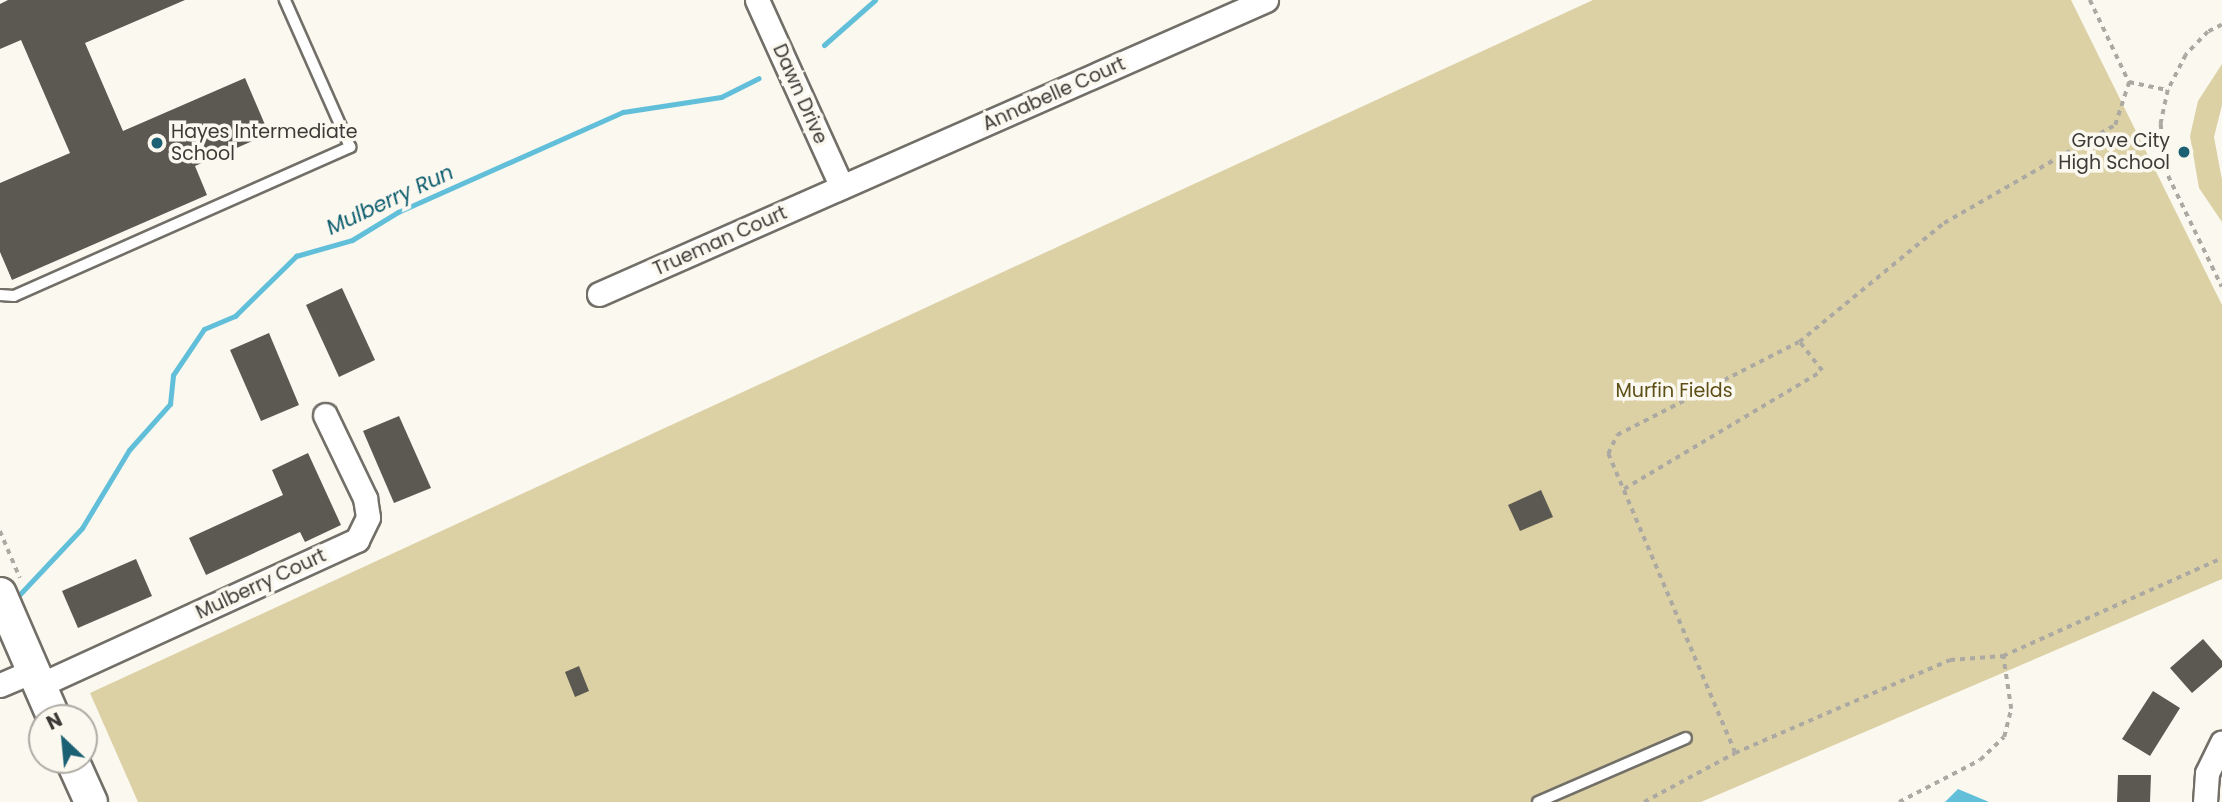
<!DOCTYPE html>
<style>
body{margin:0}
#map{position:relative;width:2222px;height:802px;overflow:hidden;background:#fbf8ef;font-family:Poppins,sans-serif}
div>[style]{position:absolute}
.green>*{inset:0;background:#dcd0a5}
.water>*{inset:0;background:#61bfd9}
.stream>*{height:5px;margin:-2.5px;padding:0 2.5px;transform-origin:2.5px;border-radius:2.5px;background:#61bfd9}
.building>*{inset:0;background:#5b5951}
.path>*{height:3.5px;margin-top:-1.75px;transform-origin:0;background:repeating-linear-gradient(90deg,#aca9a3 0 5px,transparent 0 10px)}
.roads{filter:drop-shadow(2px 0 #716f67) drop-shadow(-2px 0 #716f67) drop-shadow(0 2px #716f67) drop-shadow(0 -2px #716f67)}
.lane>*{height:10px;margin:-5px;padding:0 5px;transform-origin:5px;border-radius:5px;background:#fff}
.street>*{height:23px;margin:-11.5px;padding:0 11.5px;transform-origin:11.5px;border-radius:11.5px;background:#fff}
.secondary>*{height:32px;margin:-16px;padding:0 16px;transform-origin:16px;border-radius:16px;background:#fff}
.dots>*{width:19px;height:19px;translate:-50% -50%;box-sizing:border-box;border:4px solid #fbf8ef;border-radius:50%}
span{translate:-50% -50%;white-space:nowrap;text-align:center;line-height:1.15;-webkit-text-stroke:7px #fbf8ef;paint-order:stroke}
.street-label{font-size:19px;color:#3b3a36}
.poi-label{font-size:19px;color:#3b3a36}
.left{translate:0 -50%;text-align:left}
.right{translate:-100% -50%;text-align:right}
.park-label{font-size:19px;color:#5c4e16}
.water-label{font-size:21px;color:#0d5d6f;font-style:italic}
.north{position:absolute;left:28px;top:704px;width:70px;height:70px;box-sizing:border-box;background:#fbf8ef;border:2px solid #aeaca5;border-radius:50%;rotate:334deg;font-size:19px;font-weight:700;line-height:28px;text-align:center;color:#3b3a36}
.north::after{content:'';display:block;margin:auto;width:24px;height:32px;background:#1c6173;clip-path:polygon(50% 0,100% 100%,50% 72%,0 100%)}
</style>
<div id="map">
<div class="green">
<i style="clip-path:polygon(1593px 0,2071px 0,2222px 305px,2222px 579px,1701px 802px,138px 802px,90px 693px)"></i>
<i style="clip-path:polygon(2222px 64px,2222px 105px,2214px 137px,2222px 180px,2222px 222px,2199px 188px,2190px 136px,2198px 101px)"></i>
</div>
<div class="water">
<i style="clip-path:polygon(1958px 789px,1989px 802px,1945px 802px)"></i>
</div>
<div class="stream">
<i style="left:824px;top:45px;width:68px;rotate:-41.4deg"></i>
<i style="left:20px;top:594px;width:91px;rotate:-46.8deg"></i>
<i style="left:82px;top:528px;width:91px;rotate:-58.9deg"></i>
<i style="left:129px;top:450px;width:62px;rotate:-48.3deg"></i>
<i style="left:170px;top:404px;width:29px;rotate:-84deg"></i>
<i style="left:173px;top:375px;width:55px;rotate:-56deg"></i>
<i style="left:204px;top:329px;width:34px;rotate:-23deg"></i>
<i style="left:235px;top:316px;width:86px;rotate:-44.5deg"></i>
<i style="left:296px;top:256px;width:58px;rotate:-15.9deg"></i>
<i style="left:352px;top:240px;width:54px;rotate:-31.3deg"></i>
<i style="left:398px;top:212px;width:246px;rotate:-24deg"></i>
<i style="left:623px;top:112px;width:99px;rotate:-8.7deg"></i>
<i style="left:721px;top:97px;width:42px;rotate:-26.6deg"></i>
</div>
<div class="building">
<i style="clip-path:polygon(8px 0,185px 0,85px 43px,123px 131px,245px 78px,269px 134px,195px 166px,207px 195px,12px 280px,0 252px,0 183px,70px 153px,21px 40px,0 49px,0 4px)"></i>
<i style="clip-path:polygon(342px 288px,375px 360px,339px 377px,306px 305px)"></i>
<i style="clip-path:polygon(269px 333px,299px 405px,261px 421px,230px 350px)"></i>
<i style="clip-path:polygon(399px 416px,431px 488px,394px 503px,363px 431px)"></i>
<i style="clip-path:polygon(308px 453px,341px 525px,305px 542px,300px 532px,206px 575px,189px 538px,283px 495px,272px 470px)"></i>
<i style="clip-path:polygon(1541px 490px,1553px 517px,1520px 531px,1508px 505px)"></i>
<i style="clip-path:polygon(136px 559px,152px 596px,78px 628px,62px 591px)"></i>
<i style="clip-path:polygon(2203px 639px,2222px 661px,2222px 667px,2192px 693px,2170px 668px)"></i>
<i style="clip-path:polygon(579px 666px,589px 691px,575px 697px,565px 672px)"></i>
<i style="clip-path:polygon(2153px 691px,2180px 708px,2150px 756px,2122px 739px)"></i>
<i style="clip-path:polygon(2118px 775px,2151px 775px,2150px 802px,2117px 802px)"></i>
</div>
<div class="path">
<i style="left:2090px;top:0;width:91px;rotate:64.6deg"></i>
<i style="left:2129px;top:82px;width:40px;rotate:12deg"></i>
<i style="left:2222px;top:25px;width:16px;rotate:153deg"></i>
<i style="left:2208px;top:32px;width:32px;rotate:134deg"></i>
<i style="left:2186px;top:55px;width:39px;rotate:117deg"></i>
<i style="left:2168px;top:90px;width:35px;rotate:102deg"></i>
<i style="left:2161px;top:124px;width:43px;rotate:86deg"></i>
<i style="left:2164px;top:167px;width:133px;rotate:64.2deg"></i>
<i style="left:1624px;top:489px;width:230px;rotate:-30.8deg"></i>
<i style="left:1822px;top:371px;width:37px;rotate:-128deg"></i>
<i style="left:0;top:531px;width:51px;rotate:66.9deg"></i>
<i style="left:84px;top:724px;width:22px;rotate:66deg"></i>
<i style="left:1735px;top:753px;width:325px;rotate:-113deg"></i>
<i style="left:1608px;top:454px;width:21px;rotate:-65deg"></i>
<i style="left:1617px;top:435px;width:204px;rotate:-27.1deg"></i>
<i style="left:1799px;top:342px;width:188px;rotate:-39.4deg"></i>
<i style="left:1944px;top:223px;width:197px;rotate:-29.8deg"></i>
<i style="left:2115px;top:125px;width:45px;rotate:-72deg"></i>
<i style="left:1644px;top:802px;width:103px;rotate:-28.3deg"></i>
<i style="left:1735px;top:753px;width:234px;rotate:-23.4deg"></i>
<i style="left:1950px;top:660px;width:53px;rotate:-4.3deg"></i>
<i style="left:2003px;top:656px;width:240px;rotate:-24.1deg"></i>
<i style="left:1899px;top:802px;width:91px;rotate:-27.4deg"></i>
<i style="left:1980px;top:760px;width:33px;rotate:-44deg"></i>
<i style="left:2004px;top:737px;width:29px;rotate:-76deg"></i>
<i style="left:2011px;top:709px;width:54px;rotate:-98.6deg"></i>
</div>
<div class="roads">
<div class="lane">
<i style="left:0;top:295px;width:14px;rotate:4deg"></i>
<i style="left:14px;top:296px;width:368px;rotate:-23.9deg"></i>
<i style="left:350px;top:147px;width:161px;rotate:-113.9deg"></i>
<i style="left:1538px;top:802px;width:161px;rotate:-23.4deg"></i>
</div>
<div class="street">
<i style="left:757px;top:0;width:205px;rotate:65.6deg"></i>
<i style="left:599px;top:294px;width:729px;rotate:-23.79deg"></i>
<i style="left:0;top:685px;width:36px;rotate:-23deg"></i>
<i style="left:40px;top:685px;width:349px;rotate:-24.6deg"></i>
<i style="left:357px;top:540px;width:25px;rotate:-64deg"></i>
<i style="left:368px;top:517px;width:19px;rotate:-99deg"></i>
<i style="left:365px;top:498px;width:92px;rotate:-115.7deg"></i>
<i style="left:2205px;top:802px;width:29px;rotate:-86deg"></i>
<i style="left:2207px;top:773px;width:34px;rotate:-64deg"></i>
</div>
<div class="secondary">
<i style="left:0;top:594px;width:135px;rotate:66.5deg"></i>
<i style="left:72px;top:760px;width:46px;rotate:65.7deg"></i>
</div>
</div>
<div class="dots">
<i style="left:157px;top:143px;background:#1c6173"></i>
<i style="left:2184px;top:152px;background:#1c6173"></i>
</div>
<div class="street-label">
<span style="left:800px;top:94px;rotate:66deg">Dawn Drive</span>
<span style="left:1054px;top:94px;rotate:-24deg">Annabelle Court</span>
<span style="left:720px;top:241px;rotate:-24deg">Trueman Court</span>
<span style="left:261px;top:584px;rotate:-25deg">Mulberry Court</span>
</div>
<div class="poi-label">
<span class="left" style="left:171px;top:143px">Hayes Intermediate<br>School</span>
<span class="right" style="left:2170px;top:152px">Grove City<br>High School</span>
</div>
<div class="park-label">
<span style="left:1674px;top:391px">Murfin Fields</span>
</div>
<div class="water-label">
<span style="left:390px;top:200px;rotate:-25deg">Mulberry Run</span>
</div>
<div class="north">N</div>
</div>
